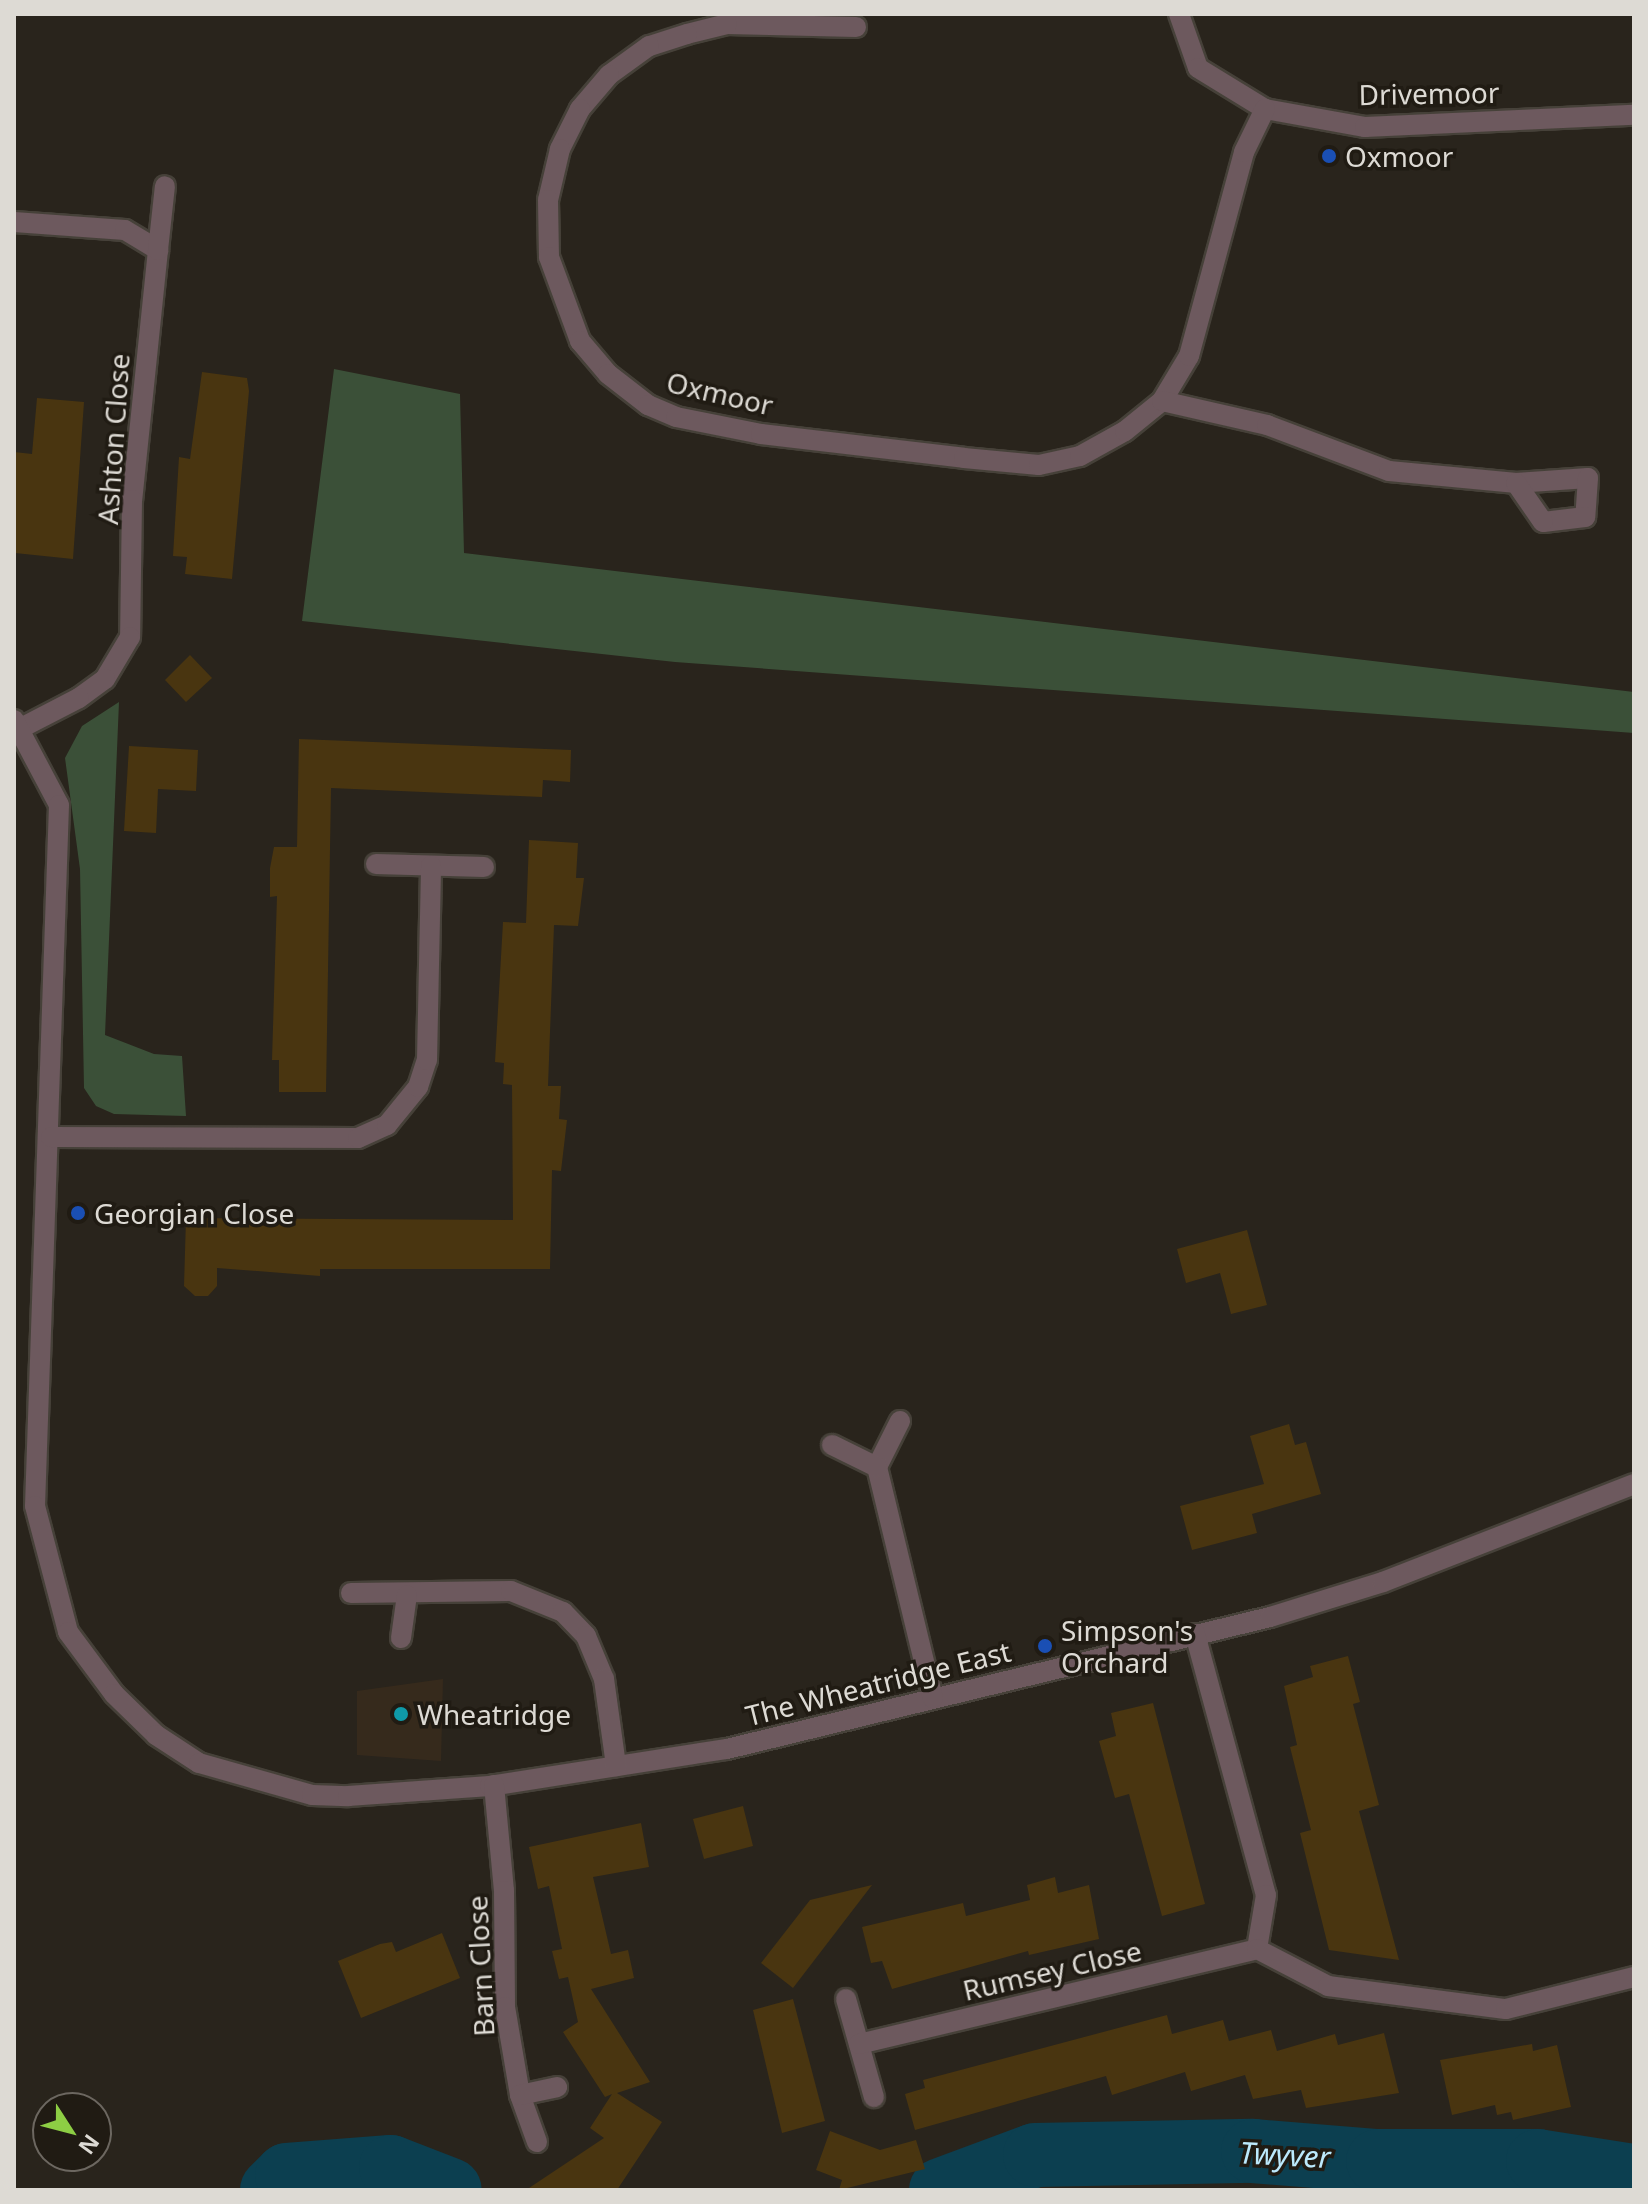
<!DOCTYPE html>
<style>
body{margin:0}
#map{position:relative;width:1648px;height:2204px;overflow:hidden;background:#29241c;font-family:"Noto Sans",sans-serif}
div>[style]{position:absolute}
.industrial>*{inset:0;background:#362a1c}
.green>*{inset:0;background:#3b5038}
.river>*{height:64px;margin:-32px;padding:0 32px;transform-origin:32px;border-radius:32px;background:#0c3f50}
.building>*{inset:0;background:#493510}
.roads{filter:drop-shadow(2px 0 #464139) drop-shadow(-2px 0 #464139) drop-shadow(0 2px #464139) drop-shadow(0 -2px #464139)}
.minor>*{height:20px;margin:-10px;padding:0 10px;transform-origin:10px;border-radius:10px;background:#6d595e}
.dots>*{width:22px;height:22px;translate:-50% -50%;box-sizing:border-box;border:4px solid #201b13;border-radius:50%}
span{translate:-50% -50%;white-space:nowrap;text-align:center;line-height:1.15;-webkit-text-stroke:7px #201b13;paint-order:stroke}
.street-label{font-size:28px;color:#dddad4}
.poi-label{font-size:28px;color:#dddad4}
.left{translate:0 -50%;text-align:left}
.water-label{font-size:30px;color:#bce9fc;font-style:italic}
.frame{position:absolute;inset:0;border:16px solid #dddad4;pointer-events:none}
.north{position:absolute;left:32px;top:2092px;width:80px;height:80px;box-sizing:border-box;background:#201b13;border:2px solid #6c6760;border-radius:50%;rotate:126deg;font-size:22px;font-weight:700;line-height:32px;text-align:center;color:#dddad4}
.north::after{content:'';display:block;margin:auto;width:28px;height:36px;background:#8dce44;clip-path:polygon(50% 0,100% 100%,50% 72%,0 100%)}
</style>
<div id="map">
<div class="industrial">
<i style="clip-path:polygon(443px 1679px,441px 1761px,357px 1755px,357px 1691px)"></i>
</div>
<div class="green">
<i style="clip-path:polygon(334px 369px,460px 394px,464px 553px,1634px 692px,1634px 733px,675px 662px,302px 621px)"></i>
<i style="clip-path:polygon(119px 702px,105px 1035px,154px 1054px,182px 1056px,186px 1116px,114px 1114px,96px 1106px,84px 1088px,80px 869px,65px 758px,82px 726px)"></i>
<i style="clip-path:polygon(1548px 2154px,1634px 2167px,1634px 2190px,1402px 2190px,1400px 2165px)"></i>
</div>
<div class="river">
<i style="left:272px;top:2190px;width:21px;rotate:-45deg"></i>
<i style="left:287px;top:2175px;width:104px;rotate:-4.4deg"></i>
<i style="left:391px;top:2167px;width:63px;rotate:21.3deg"></i>
<i style="left:941px;top:2190px;width:100px;rotate:-20.4deg"></i>
<i style="left:1035px;top:2155px;width:218px;rotate:-1.1deg"></i>
<i style="left:1253px;top:2151px;width:125px;rotate:4.6deg"></i>
<i style="left:1378px;top:2161px;width:160px"></i>
<i style="left:1538px;top:2161px;width:97px;rotate:8.9deg"></i>
</div>
<div class="building">
<i style="clip-path:polygon(202px 372px,247px 378px,249px 391px,232px 579px,185px 574px,187px 557px,173px 556px,179px 457px,190px 459px)"></i>
<i style="clip-path:polygon(37px 398px,84px 402px,73px 559px,15px 553px,14px 452px,32px 454px)"></i>
<i style="clip-path:polygon(190px 655px,212px 678px,186px 702px,165px 680px)"></i>
<i style="clip-path:polygon(299px 739px,571px 750px,570px 782px,543px 780px,542px 797px,331px 788px,326px 1092px,279px 1092px,279px 1060px,272px 1060px,277px 896px,270px 897px,270px 868px,274px 847px,297px 847px)"></i>
<i style="clip-path:polygon(129px 746px,198px 750px,196px 791px,158px 789px,156px 833px,124px 831px)"></i>
<i style="clip-path:polygon(529px 840px,578px 843px,576px 878px,584px 878px,578px 926px,554px 925px,548px 1086px,561px 1086px,559px 1119px,567px 1120px,561px 1171px,552px 1170px,550px 1269px,320px 1269px,320px 1276px,217px 1268px,217px 1286px,208px 1296px,195px 1296px,184px 1286px,186px 1218px,513px 1220px,512px 1085px,503px 1084px,504px 1063px,495px 1062px,503px 922px,526px 923px)"></i>
<i style="clip-path:polygon(1247px 1230px,1267px 1305px,1231px 1314px,1220px 1273px,1186px 1283px,1177px 1249px)"></i>
<i style="clip-path:polygon(1289px 1424px,1295px 1445px,1306px 1442px,1321px 1494px,1252px 1514px,1257px 1533px,1192px 1550px,1180px 1506px,1264px 1484px,1250px 1436px)"></i>
<i style="clip-path:polygon(1348px 1656px,1360px 1702px,1353px 1704px,1379px 1805px,1359px 1811px,1399px 1960px,1329px 1950px,1300px 1833px,1311px 1830px,1290px 1747px,1297px 1745px,1284px 1686px,1313px 1677px,1310px 1666px)"></i>
<i style="clip-path:polygon(1153px 1703px,1205px 1904px,1162px 1916px,1129px 1794px,1115px 1798px,1099px 1741px,1116px 1736px,1111px 1713px)"></i>
<i style="clip-path:polygon(743px 1806px,753px 1846px,704px 1859px,693px 1819px)"></i>
<i style="clip-path:polygon(641px 1823px,649px 1867px,593px 1877px,611px 1954px,628px 1950px,634px 1978px,591px 1989px,650px 2082px,617px 2093px,662px 2122px,617px 2190px,526px 2190px,604px 2138px,590px 2128px,612px 2094px,605px 2097px,563px 2032px,578px 2022px,568px 1977px,559px 1979px,552px 1951px,562px 1949px,549px 1886px,538px 1889px,529px 1847px)"></i>
<i style="clip-path:polygon(1055px 1877px,1058px 1893px,1089px 1885px,1099px 1939px,1029px 1955px,1028px 1951px,892px 1989px,882px 1961px,871px 1963px,862px 1927px,963px 1903px,966px 1916px,1030px 1900px,1027px 1885px)"></i>
<i style="clip-path:polygon(872px 1885px,793px 1988px,761px 1963px,810px 1900px)"></i>
<i style="clip-path:polygon(442px 1933px,460px 1978px,361px 2018px,338px 1961px,380px 1944px,392px 1942px,396px 1952px)"></i>
<i style="clip-path:polygon(793px 1999px,825px 2121px,782px 2133px,753px 2010px)"></i>
<i style="clip-path:polygon(1167px 2015px,1172px 2034px,1223px 2020px,1229px 2041px,1271px 2030px,1277px 2051px,1335px 2034px,1338px 2045px,1384px 2033px,1399px 2093px,1306px 2108px,1301px 2090px,1253px 2099px,1245px 2075px,1191px 2091px,1185px 2072px,1112px 2095px,1106px 2076px,915px 2130px,905px 2094px,925px 2088px,923px 2080px)"></i>
<i style="clip-path:polygon(1532px 2044px,1533px 2051px,1557px 2045px,1571px 2107px,1513px 2120px,1511px 2112px,1497px 2115px,1495px 2105px,1452px 2115px,1440px 2060px)"></i>
<i style="clip-path:polygon(830px 2131px,880px 2150px,916px 2140px,925px 2169px,839px 2190px,842px 2180px,816px 2170px)"></i>
</div>
<div class="roads">
<div class="minor">
<i style="left:1179px;top:14px;width:57px;rotate:70.6deg"></i>
<i style="left:1198px;top:68px;width:79px;rotate:31.5deg"></i>
<i style="left:1265px;top:109px;width:102px;rotate:10.2deg"></i>
<i style="left:1365px;top:127px;width:269px;rotate:-2.6deg"></i>
<i style="left:856px;top:27px;width:129px;rotate:-178.7deg"></i>
<i style="left:727px;top:24px;width:41px;rotate:166deg"></i>
<i style="left:687px;top:34px;width:40px;rotate:162deg"></i>
<i style="left:649px;top:46px;width:49px;rotate:144.1deg"></i>
<i style="left:609px;top:75px;width:45px;rotate:130.5deg"></i>
<i style="left:580px;top:109px;width:45px;rotate:116.6deg"></i>
<i style="left:560px;top:149px;width:52px;rotate:103.2deg"></i>
<i style="left:548px;top:200px;width:57px;rotate:89deg"></i>
<i style="left:549px;top:257px;width:90px;rotate:69.7deg"></i>
<i style="left:580px;top:341px;width:43px;rotate:49.7deg"></i>
<i style="left:608px;top:374px;width:51px;rotate:37.8deg"></i>
<i style="left:648px;top:405px;width:30px;rotate:23deg"></i>
<i style="left:676px;top:417px;width:87px;rotate:11.3deg"></i>
<i style="left:761px;top:434px;width:204px;rotate:6.7deg"></i>
<i style="left:964px;top:458px;width:75px;rotate:5.3deg"></i>
<i style="left:1039px;top:465px;width:42px;rotate:-12.4deg"></i>
<i style="left:1080px;top:456px;width:51px;rotate:-29.1deg"></i>
<i style="left:1125px;top:431px;width:48px;rotate:-39deg"></i>
<i style="left:1162px;top:401px;width:52px;rotate:-59deg"></i>
<i style="left:1189px;top:356px;width:211px;rotate:-74.9deg"></i>
<i style="left:1244px;top:152px;width:48px;rotate:-64deg"></i>
<i style="left:14px;top:222px;width:111px;rotate:4.1deg"></i>
<i style="left:125px;top:230px;width:39px;rotate:31deg"></i>
<i style="left:158px;top:250px;width:251px;rotate:95.9deg"></i>
<i style="left:132px;top:500px;width:137px;rotate:90.8deg"></i>
<i style="left:130px;top:637px;width:49px;rotate:120.8deg"></i>
<i style="left:105px;top:679px;width:32px;rotate:144deg"></i>
<i style="left:79px;top:698px;width:65px;rotate:152.7deg"></i>
<i style="left:158px;top:250px;width:64px;rotate:-83.8deg"></i>
<i style="left:1162px;top:401px;width:108px;rotate:12.9deg"></i>
<i style="left:1267px;top:425px;width:130px;rotate:20.7deg"></i>
<i style="left:1389px;top:471px;width:128px;rotate:5.4deg"></i>
<i style="left:1516px;top:483px;width:72px;rotate:-4deg"></i>
<i style="left:1588px;top:478px;width:39px;rotate:94deg"></i>
<i style="left:1585px;top:517px;width:42px;rotate:173.2deg"></i>
<i style="left:1543px;top:522px;width:47px;rotate:-124.7deg"></i>
<i style="left:14px;top:720px;width:96px;rotate:62.1deg"></i>
<i style="left:59px;top:805px;width:701px;rotate:91.96deg"></i>
<i style="left:35px;top:1506px;width:130px;rotate:75.3deg"></i>
<i style="left:68px;top:1632px;width:77px;rotate:53.4deg"></i>
<i style="left:114px;top:1694px;width:59px;rotate:44.3deg"></i>
<i style="left:156px;top:1735px;width:51px;rotate:33.1deg"></i>
<i style="left:199px;top:1763px;width:117px;rotate:15.8deg"></i>
<i style="left:312px;top:1795px;width:36px;rotate:2deg"></i>
<i style="left:348px;top:1796px;width:142px;rotate:-4deg"></i>
<i style="left:490px;top:1786px;width:240px;rotate:-8.9deg"></i>
<i style="left:727px;top:1749px;width:559px;rotate:-13.66deg"></i>
<i style="left:1270px;top:1617px;width:118px;rotate:-17.2deg"></i>
<i style="left:1383px;top:1582px;width:269px;rotate:-21.3deg"></i>
<i style="left:376px;top:864px;width:108px;rotate:1.6deg"></i>
<i style="left:51px;top:1137px;width:307px;rotate:0.2deg"></i>
<i style="left:358px;top:1138px;width:32px;rotate:-24deg"></i>
<i style="left:387px;top:1125px;width:49px;rotate:-50.8deg"></i>
<i style="left:418px;top:1087px;width:28px;rotate:-72deg"></i>
<i style="left:427px;top:1060px;width:194px;rotate:-88.8deg"></i>
<i style="left:900px;top:1421px;width:51px;rotate:116.6deg"></i>
<i style="left:877px;top:1467px;width:238px;rotate:76.4deg"></i>
<i style="left:832px;top:1445px;width:50px;rotate:26.1deg"></i>
<i style="left:351px;top:1593px;width:160px;rotate:-0.7deg"></i>
<i style="left:511px;top:1591px;width:56px;rotate:22deg"></i>
<i style="left:563px;top:1612px;width:33px;rotate:46deg"></i>
<i style="left:586px;top:1636px;width:47px;rotate:67.3deg"></i>
<i style="left:604px;top:1679px;width:88px;rotate:82.1deg"></i>
<i style="left:1195px;top:1634px;width:270px;rotate:74.8deg"></i>
<i style="left:1266px;top:1895px;width:55px;rotate:99.5deg"></i>
<i style="left:401px;top:1638px;width:43px;rotate:-82.1deg"></i>
<i style="left:494px;top:1785px;width:106px;rotate:84.6deg"></i>
<i style="left:504px;top:1891px;width:116px;rotate:89.5deg"></i>
<i style="left:505px;top:2007px;width:89px;rotate:80.3deg"></i>
<i style="left:520px;top:2095px;width:50px;rotate:70.1deg"></i>
<i style="left:846px;top:1999px;width:102px;rotate:74.1deg"></i>
<i style="left:859px;top:2044px;width:409px;rotate:-13.4deg"></i>
<i style="left:1257px;top:1949px;width:80px;rotate:27.5deg"></i>
<i style="left:1328px;top:1986px;width:179px;rotate:7.4deg"></i>
<i style="left:1506px;top:2009px;width:132px;rotate:-14deg"></i>
<i style="left:520px;top:2095px;width:38px;rotate:-12deg"></i>
</div>
</div>
<div class="dots">
<i style="left:1329px;top:156px;background:#1a4fb4"></i>
<i style="left:78px;top:1213px;background:#1a4fb4"></i>
<i style="left:1045px;top:1646px;background:#1a4fb4"></i>
<i style="left:401px;top:1714px;background:#0f9aa8"></i>
</div>
<div class="street-label">
<span style="left:1429px;top:93px;rotate:-1deg">Drivemoor</span>
<span style="left:720px;top:393px;rotate:13deg">Oxmoor</span>
<span style="left:113px;top:439px;rotate:-86deg">Ashton Close</span>
<span style="left:878px;top:1683px;rotate:-14deg">The Wheatridge East</span>
<span style="left:480px;top:1966px;rotate:-93deg">Barn Close</span>
<span style="left:1052px;top:1970px;rotate:-13deg">Rumsey Close</span>
</div>
<div class="poi-label">
<span class="left" style="left:1345px;top:156px">Oxmoor</span>
<span class="left" style="left:94px;top:1213px">Georgian Close</span>
<span class="left" style="left:1061px;top:1646px">Simpson's<br>Orchard</span>
<span class="left" style="left:417px;top:1714px">Wheatridge</span>
</div>
<div class="water-label">
<span style="left:1285px;top:2155px;rotate:3deg">Twyver</span>
</div>
<div class="frame"></div>
<div class="north">N</div>
</div>
